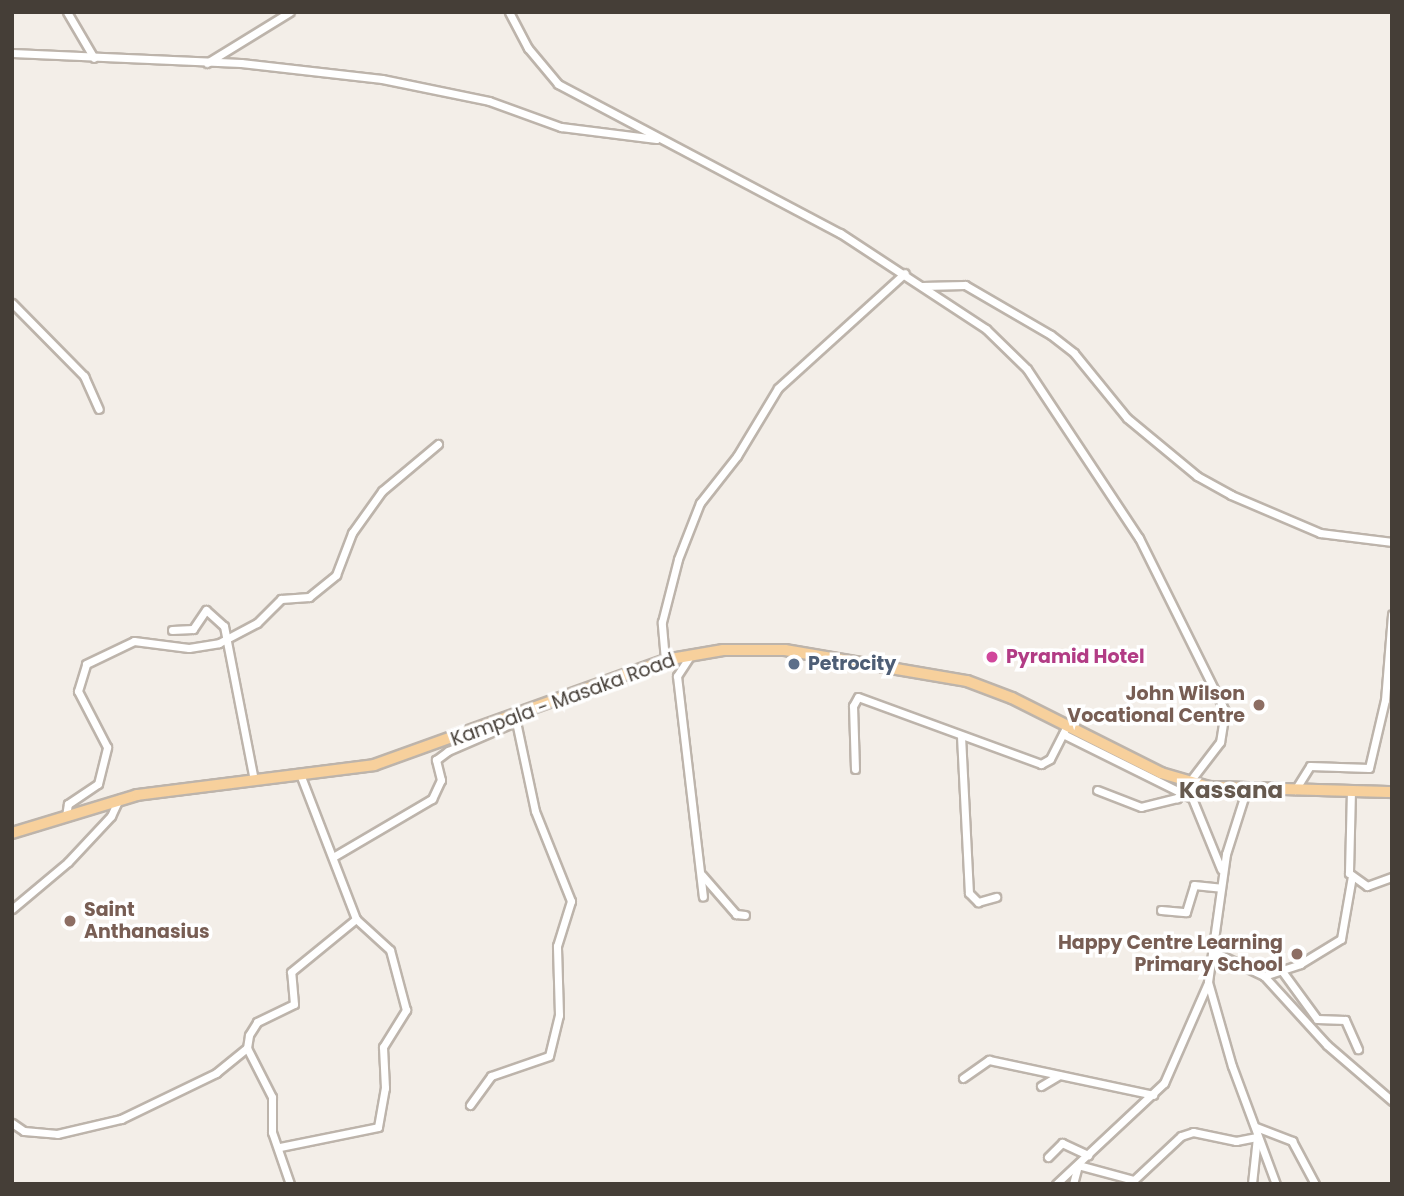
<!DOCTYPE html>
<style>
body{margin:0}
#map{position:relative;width:1404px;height:1196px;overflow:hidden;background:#f3eee8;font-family:Poppins,sans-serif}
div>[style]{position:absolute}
.roads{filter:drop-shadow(2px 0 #bdb4ab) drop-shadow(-2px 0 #bdb4ab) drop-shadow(0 2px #bdb4ab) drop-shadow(0 -2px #bdb4ab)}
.street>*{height:7px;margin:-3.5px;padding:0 3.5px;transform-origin:3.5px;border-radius:3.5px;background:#fff}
.primary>*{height:10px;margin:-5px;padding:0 5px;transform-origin:5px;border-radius:5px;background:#f7d09c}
.dots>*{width:19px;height:19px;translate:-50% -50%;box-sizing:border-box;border:4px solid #fff;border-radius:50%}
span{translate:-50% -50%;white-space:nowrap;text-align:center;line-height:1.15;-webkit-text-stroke:7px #fff;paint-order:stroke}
.hotel-label{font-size:19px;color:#b23c85;font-weight:700}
.left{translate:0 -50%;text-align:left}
.service-label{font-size:19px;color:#4e5e75;font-weight:700}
.education-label{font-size:19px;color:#785e54;font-weight:700}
.right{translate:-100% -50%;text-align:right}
.street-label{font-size:19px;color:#453e37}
.quarter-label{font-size:23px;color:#675a4f;font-weight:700}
.frame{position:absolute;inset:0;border:14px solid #453e37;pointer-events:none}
</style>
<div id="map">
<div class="roads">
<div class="street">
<i style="left:67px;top:12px;width:53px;rotate:59.6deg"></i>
<i style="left:509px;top:12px;width:41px;rotate:62.2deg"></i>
<i style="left:528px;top:48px;width:47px;rotate:50.2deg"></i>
<i style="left:558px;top:84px;width:319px;rotate:27.9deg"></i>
<i style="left:840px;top:233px;width:175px;rotate:33.3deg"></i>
<i style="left:986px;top:329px;width:57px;rotate:44.3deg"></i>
<i style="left:1027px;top:369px;width:203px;rotate:56.5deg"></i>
<i style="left:1139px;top:538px;width:193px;rotate:63.6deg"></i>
<i style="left:1225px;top:711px;width:31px;rotate:99deg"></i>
<i style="left:1220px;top:742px;width:71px;rotate:127.5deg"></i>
<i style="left:1177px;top:798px;width:37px;rotate:166deg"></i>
<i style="left:1141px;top:807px;width:47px;rotate:-158.9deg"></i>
<i style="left:12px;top:53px;width:229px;rotate:2.5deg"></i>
<i style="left:241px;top:63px;width:142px;rotate:6.5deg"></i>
<i style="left:382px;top:79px;width:109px;rotate:11.6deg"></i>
<i style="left:489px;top:101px;width:77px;rotate:19.9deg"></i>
<i style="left:561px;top:127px;width:96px;rotate:7.2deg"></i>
<i style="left:207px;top:63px;width:97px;rotate:-31.6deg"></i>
<i style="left:922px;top:286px;width:43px;rotate:-1.3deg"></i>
<i style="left:965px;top:285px;width:99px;rotate:30.2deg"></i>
<i style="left:1051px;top:335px;width:29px;rotate:38deg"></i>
<i style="left:1074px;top:353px;width:84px;rotate:50.8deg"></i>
<i style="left:1127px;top:418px;width:91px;rotate:39.6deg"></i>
<i style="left:1197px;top:476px;width:39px;rotate:29deg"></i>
<i style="left:1231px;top:495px;width:97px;rotate:23.1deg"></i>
<i style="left:1320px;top:533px;width:73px;rotate:7.1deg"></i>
<i style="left:12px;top:303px;width:103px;rotate:45.4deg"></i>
<i style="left:84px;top:376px;width:36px;rotate:66deg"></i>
<i style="left:172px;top:630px;width:21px;rotate:-3deg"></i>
<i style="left:193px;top:629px;width:23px;rotate:-56deg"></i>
<i style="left:206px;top:610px;width:24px;rotate:42deg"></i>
<i style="left:224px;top:626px;width:157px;rotate:79deg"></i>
<i style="left:690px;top:656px;width:24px;rotate:123deg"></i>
<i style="left:677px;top:676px;width:222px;rotate:83.3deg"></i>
<i style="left:665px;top:660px;width:38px;rotate:-95deg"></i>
<i style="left:662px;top:622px;width:65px;rotate:-75.7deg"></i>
<i style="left:678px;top:559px;width:60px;rotate:-68.6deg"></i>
<i style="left:700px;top:503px;width:60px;rotate:-51.8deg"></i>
<i style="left:737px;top:456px;width:79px;rotate:-58.9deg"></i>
<i style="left:778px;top:388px;width:171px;rotate:-42.2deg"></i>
<i style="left:1063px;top:734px;width:144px;rotate:26.4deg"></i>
<i style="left:1192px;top:798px;width:77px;rotate:67.8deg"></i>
<i style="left:961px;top:736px;width:157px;rotate:87.1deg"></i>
<i style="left:969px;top:893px;width:13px;rotate:45deg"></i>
<i style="left:978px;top:902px;width:19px;rotate:-16deg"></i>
<i style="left:855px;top:769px;width:63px;rotate:-91.8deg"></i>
<i style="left:853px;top:706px;width:10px;rotate:-61deg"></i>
<i style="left:858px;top:697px;width:195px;rotate:20.1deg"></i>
<i style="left:1041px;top:764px;width:10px;rotate:-29deg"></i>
<i style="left:1050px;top:759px;width:37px;rotate:-63deg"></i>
<i style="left:1295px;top:790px;width:28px;rotate:-58deg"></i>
<i style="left:1310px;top:766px;width:59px;rotate:1.9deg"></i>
<i style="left:1369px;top:768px;width:70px;rotate:-76.8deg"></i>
<i style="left:1385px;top:700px;width:86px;rotate:-85.3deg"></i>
<i style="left:1351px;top:790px;width:83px;rotate:91.4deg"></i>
<i style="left:1349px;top:873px;width:22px;rotate:36deg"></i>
<i style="left:1367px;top:886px;width:27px;rotate:-20deg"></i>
<i style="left:1246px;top:791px;width:66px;rotate:107.6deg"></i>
<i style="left:1226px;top:854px;width:129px;rotate:98deg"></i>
<i style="left:1208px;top:982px;width:87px;rotate:74.1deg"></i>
<i style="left:1232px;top:1066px;width:126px;rotate:69.6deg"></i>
<i style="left:66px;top:816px;width:12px;rotate:-81deg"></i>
<i style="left:68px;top:804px;width:36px;rotate:-34deg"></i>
<i style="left:98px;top:784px;width:38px;rotate:-76deg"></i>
<i style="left:107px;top:747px;width:63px;rotate:-117.4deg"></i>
<i style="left:78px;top:691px;width:28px;rotate:-73deg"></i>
<i style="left:86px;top:664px;width:53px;rotate:-25.6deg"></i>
<i style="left:134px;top:641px;width:55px;rotate:7.3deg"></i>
<i style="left:189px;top:648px;width:30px;rotate:-9deg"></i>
<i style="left:219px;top:643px;width:43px;rotate:-27.8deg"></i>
<i style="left:257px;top:623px;width:34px;rotate:-45deg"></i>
<i style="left:281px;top:599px;width:28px;rotate:-4deg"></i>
<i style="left:309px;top:597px;width:35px;rotate:-39deg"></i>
<i style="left:336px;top:575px;width:45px;rotate:-69.1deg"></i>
<i style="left:352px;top:533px;width:52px;rotate:-54.5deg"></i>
<i style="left:382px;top:491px;width:73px;rotate:-40deg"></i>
<i style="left:333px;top:857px;width:115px;rotate:-30.4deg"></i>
<i style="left:432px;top:799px;width:21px;rotate:-65deg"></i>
<i style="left:441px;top:780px;width:21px;rotate:-104deg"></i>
<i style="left:436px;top:760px;width:15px;rotate:-37deg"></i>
<i style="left:448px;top:751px;width:73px;rotate:-23.4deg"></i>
<i style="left:702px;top:875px;width:52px;rotate:48.9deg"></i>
<i style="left:736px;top:914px;width:9px;rotate:6deg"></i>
<i style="left:12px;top:909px;width:73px;rotate:-40deg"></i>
<i style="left:68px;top:862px;width:63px;rotate:-46.9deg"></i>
<i style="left:111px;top:816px;width:19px;rotate:-65deg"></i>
<i style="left:1161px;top:910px;width:25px;rotate:5deg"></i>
<i style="left:1186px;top:912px;width:28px;rotate:-73deg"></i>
<i style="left:1194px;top:885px;width:27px;rotate:6deg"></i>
<i style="left:1212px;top:951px;width:58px;rotate:25.7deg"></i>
<i style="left:1264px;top:976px;width:93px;rotate:47.6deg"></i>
<i style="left:1327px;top:1045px;width:86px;rotate:40.7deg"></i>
<i style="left:1282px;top:971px;width:59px;rotate:53.9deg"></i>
<i style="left:1317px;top:1019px;width:28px;rotate:2deg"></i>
<i style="left:1345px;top:1020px;width:32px;rotate:66deg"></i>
<i style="left:1264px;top:976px;width:38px;rotate:-18deg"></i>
<i style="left:1300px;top:964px;width:48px;rotate:-31.4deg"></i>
<i style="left:1341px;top:939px;width:64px;rotate:-80.1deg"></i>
<i style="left:963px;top:1078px;width:32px;rotate:-35deg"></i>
<i style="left:989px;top:1060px;width:168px;rotate:12deg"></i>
<i style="left:1041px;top:1086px;width:21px;rotate:-31deg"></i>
<i style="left:470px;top:1105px;width:36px;rotate:-54deg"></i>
<i style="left:491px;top:1076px;width:61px;rotate:-19deg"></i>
<i style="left:549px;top:1056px;width:42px;rotate:-76.3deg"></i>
<i style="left:559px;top:1015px;width:69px;rotate:-91.7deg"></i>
<i style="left:557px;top:946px;width:47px;rotate:-72.7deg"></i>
<i style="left:571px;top:901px;width:97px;rotate:-111.8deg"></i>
<i style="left:535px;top:811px;width:96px;rotate:-102deg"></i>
<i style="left:12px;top:1123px;width:14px;rotate:34deg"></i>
<i style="left:24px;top:1131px;width:33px;rotate:5deg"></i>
<i style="left:57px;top:1134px;width:66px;rotate:-13.2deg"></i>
<i style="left:121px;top:1119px;width:106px;rotate:-25.8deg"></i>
<i style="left:216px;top:1073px;width:40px;rotate:-39deg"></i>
<i style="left:1256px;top:1127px;width:39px;rotate:21deg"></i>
<i style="left:1292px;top:1141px;width:49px;rotate:61.9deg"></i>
<i style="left:280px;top:1147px;width:100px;rotate:-11.5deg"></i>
<i style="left:378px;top:1127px;width:40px;rotate:-80deg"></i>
<i style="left:385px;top:1088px;width:41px;rotate:-92.8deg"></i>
<i style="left:383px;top:1047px;width:44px;rotate:-58.1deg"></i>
<i style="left:406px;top:1010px;width:62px;rotate:-104.9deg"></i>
<i style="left:390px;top:950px;width:46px;rotate:-137.6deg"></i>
<i style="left:356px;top:919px;width:155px;rotate:-111.1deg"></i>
<i style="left:1048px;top:1157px;width:20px;rotate:-45deg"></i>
<i style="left:1062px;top:1143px;width:29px;rotate:25deg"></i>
<i style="left:290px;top:1184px;width:55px;rotate:-109.1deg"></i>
<i style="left:272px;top:1132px;width:35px;rotate:-90deg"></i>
<i style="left:272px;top:1097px;width:55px;rotate:-117deg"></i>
<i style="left:247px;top:1048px;width:13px;rotate:-81deg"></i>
<i style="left:249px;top:1035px;width:15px;rotate:-58deg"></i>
<i style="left:257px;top:1022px;width:41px;rotate:-25.9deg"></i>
<i style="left:294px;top:1004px;width:32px;rotate:-95deg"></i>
<i style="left:291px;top:972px;width:84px;rotate:-39.2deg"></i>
<i style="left:1056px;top:1184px;width:148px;rotate:-43.1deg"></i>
<i style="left:1164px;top:1083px;width:109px;rotate:-66.3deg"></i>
<i style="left:1073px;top:1184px;width:20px;rotate:-75deg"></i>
<i style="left:1078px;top:1165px;width:58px;rotate:15deg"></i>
<i style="left:1134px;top:1180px;width:64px;rotate:-43.1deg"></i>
<i style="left:1181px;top:1136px;width:13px;rotate:-18deg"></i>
<i style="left:1193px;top:1132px;width:44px;rotate:11.8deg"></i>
<i style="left:1236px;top:1141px;width:21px;rotate:-11deg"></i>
<i style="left:1257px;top:1137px;width:47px;rotate:96.1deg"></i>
</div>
<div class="primary">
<i style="left:12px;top:833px;width:131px;rotate:-16.9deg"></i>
<i style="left:137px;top:795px;width:239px;rotate:-7.2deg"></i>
<i style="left:374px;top:765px;width:309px;rotate:-19.8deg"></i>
<i style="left:665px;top:660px;width:59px;rotate:-9.8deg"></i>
<i style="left:723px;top:650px;width:62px"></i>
<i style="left:785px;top:650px;width:185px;rotate:9.7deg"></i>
<i style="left:967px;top:681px;width:48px;rotate:20.7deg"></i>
<i style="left:1012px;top:698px;width:167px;rotate:26.7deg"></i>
<i style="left:1161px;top:773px;width:50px;rotate:16.3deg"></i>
<i style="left:1209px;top:787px;width:183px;rotate:1.6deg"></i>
</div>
</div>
<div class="dots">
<i style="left:992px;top:657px;background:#d1479c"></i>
<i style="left:794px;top:664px;background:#5c6f8a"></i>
<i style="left:1259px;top:705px;background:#8d6e63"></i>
<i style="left:70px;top:921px;background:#8d6e63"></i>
<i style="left:1297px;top:954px;background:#8d6e63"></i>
</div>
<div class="hotel-label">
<span class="left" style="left:1006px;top:657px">Pyramid Hotel</span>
</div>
<div class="service-label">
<span class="left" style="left:808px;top:664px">Petrocity</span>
</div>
<div class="education-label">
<span class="right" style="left:1245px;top:705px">John Wilson<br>Vocational Centre</span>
<span class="left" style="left:84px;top:921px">Saint<br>Anthanasius</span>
<span class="right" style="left:1283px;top:954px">Happy Centre Learning<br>Primary School</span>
</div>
<div class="street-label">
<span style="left:563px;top:700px;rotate:-20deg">Kampala - Masaka Road</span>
</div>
<div class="quarter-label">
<span style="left:1231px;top:790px">Kassana</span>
</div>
<div class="frame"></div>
</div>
